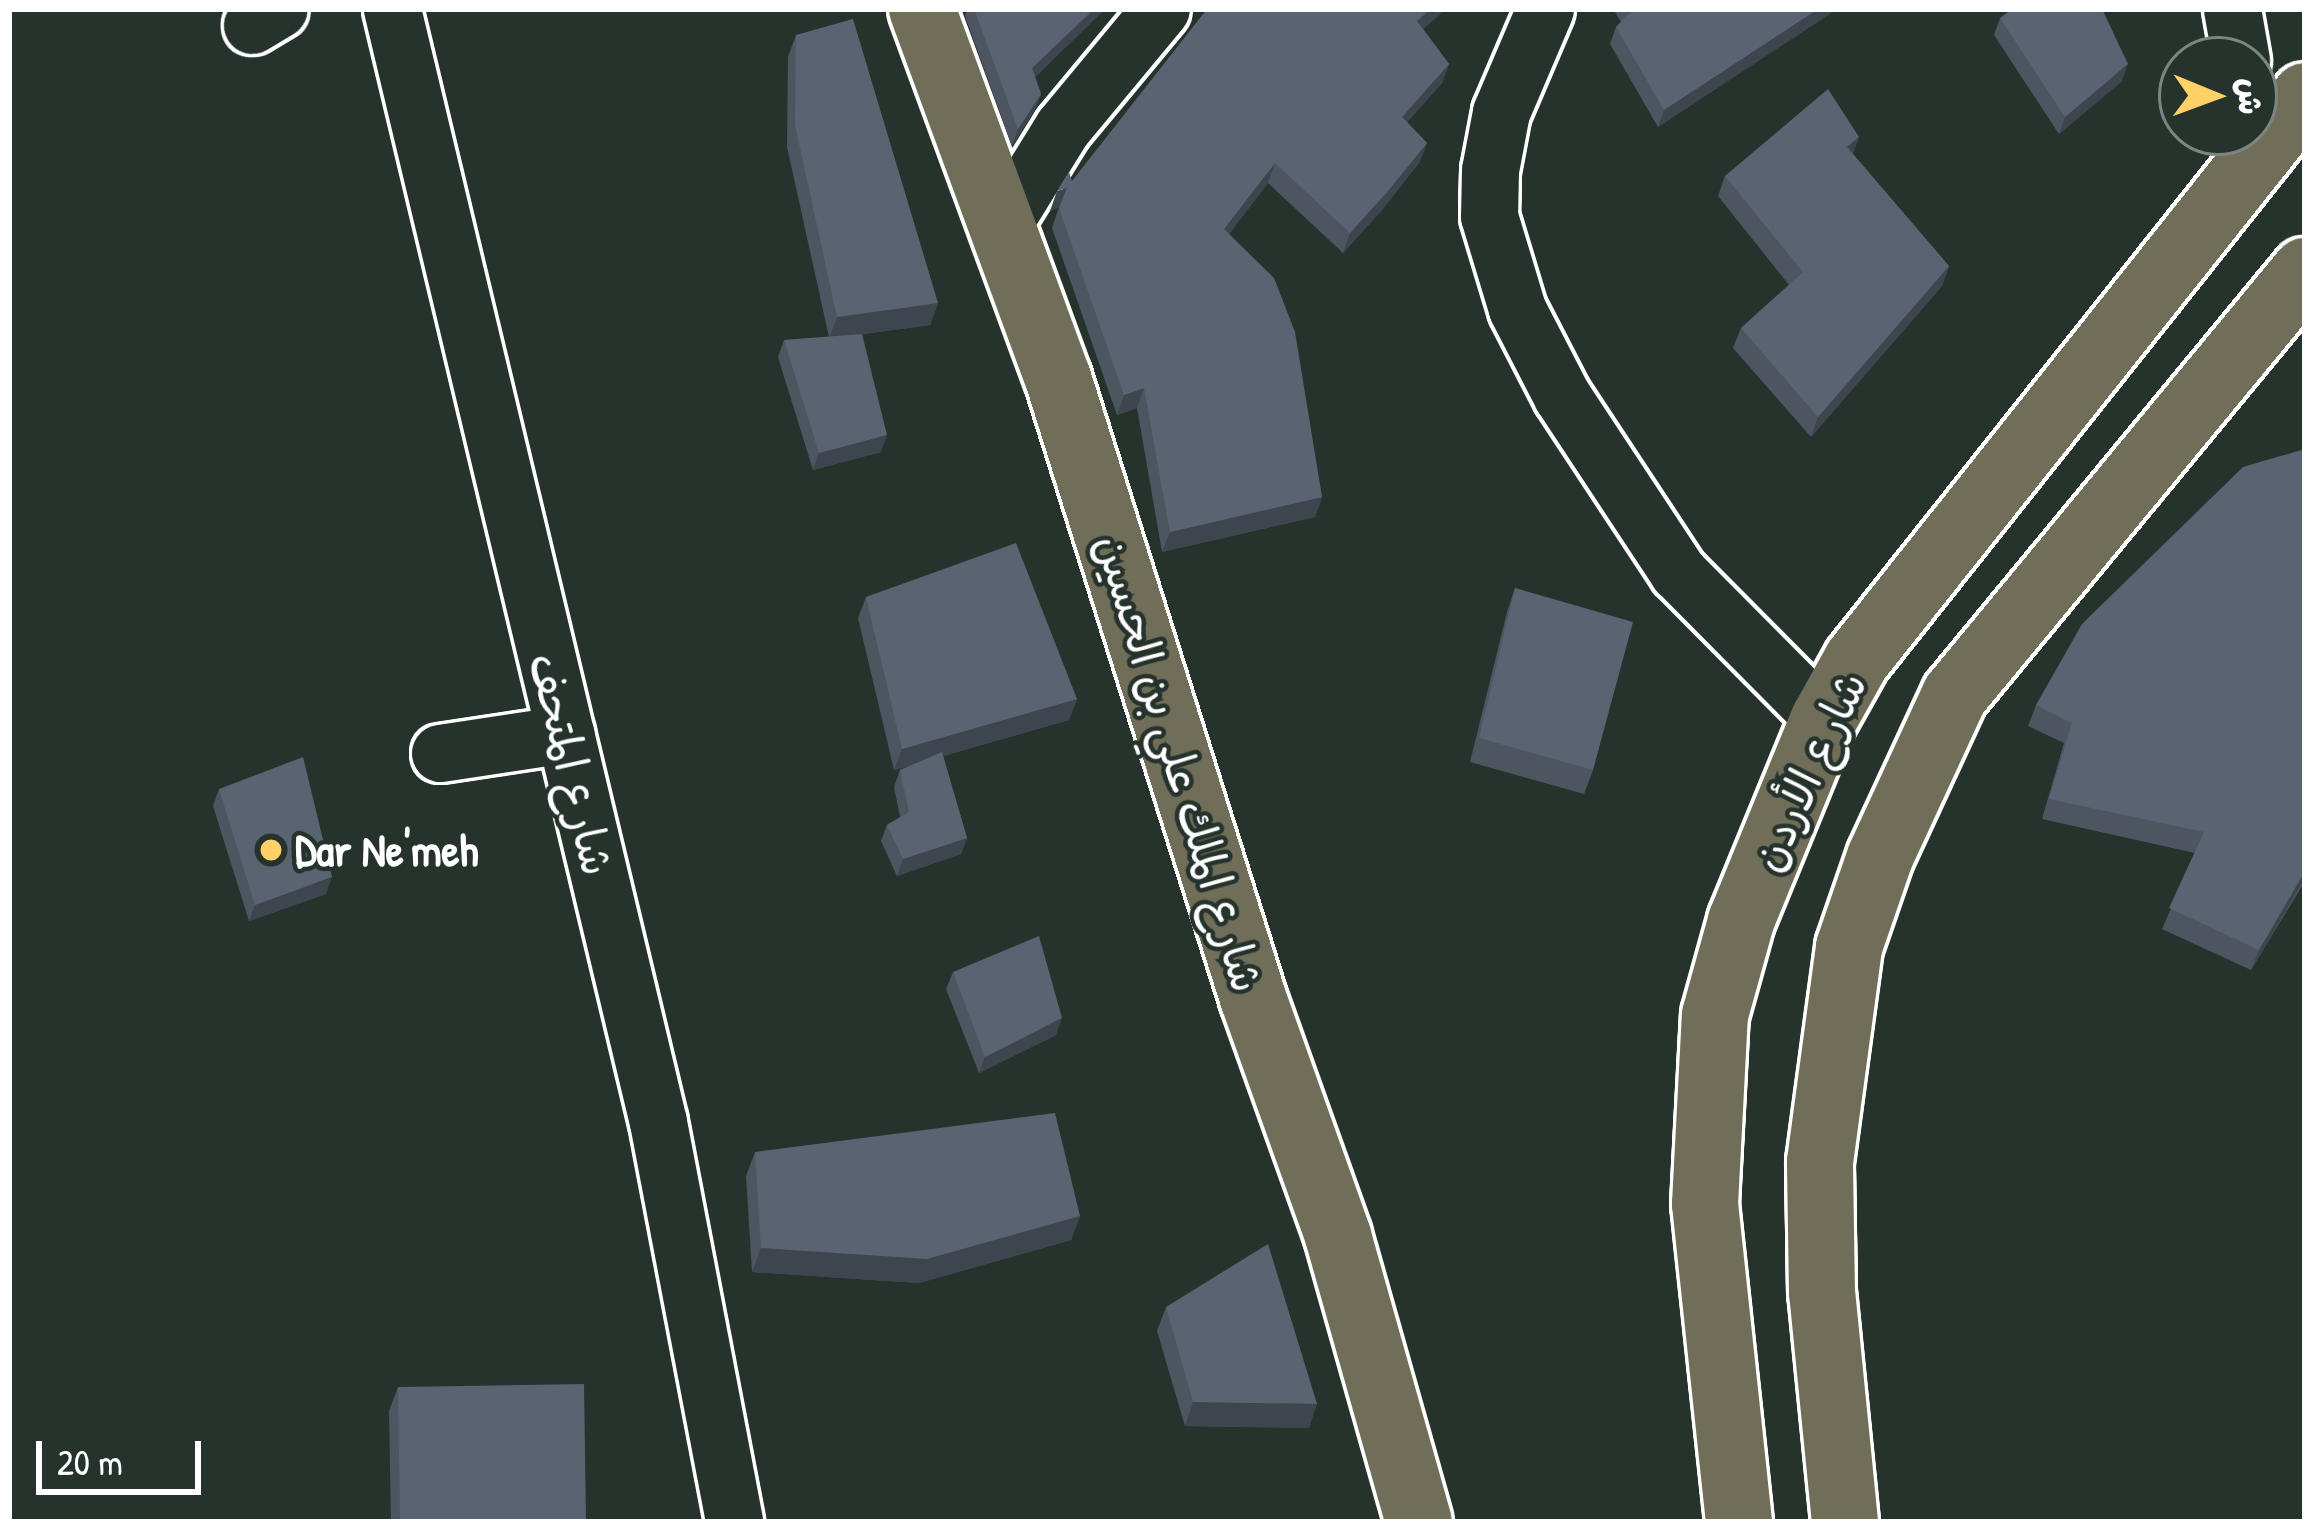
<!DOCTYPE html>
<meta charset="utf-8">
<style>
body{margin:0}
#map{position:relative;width:2314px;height:1531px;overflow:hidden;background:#26332d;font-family:"Patrick Hand","Playpen Sans Arabic",sans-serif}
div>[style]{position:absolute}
.roads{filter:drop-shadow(3px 0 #fff) drop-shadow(-3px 0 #fff) drop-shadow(0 3px #fff) drop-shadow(0 -3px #fff)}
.minor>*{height:57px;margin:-28.5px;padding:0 28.5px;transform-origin:28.5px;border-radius:28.5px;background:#26332d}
.major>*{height:66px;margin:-33px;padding:0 33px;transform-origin:33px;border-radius:33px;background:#706e59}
.highway>*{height:66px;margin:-33px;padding:0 33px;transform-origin:33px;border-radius:33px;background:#706e59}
.wall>*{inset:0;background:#4d5561}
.shaded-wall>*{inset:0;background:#3f454f}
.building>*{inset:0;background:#5a6371}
.dots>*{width:33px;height:33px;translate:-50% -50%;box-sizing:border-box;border:6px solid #26332d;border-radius:50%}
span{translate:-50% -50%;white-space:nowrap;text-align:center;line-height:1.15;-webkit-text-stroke:9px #26332d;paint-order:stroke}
.street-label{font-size:45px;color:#fff}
.poi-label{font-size:45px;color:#fff;font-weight:700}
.left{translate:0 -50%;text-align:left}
.frame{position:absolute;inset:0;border:12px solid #fff;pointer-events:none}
.north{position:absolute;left:2158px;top:36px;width:120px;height:120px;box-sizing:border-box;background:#26332d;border:3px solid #7d8581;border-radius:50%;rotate:91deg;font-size:33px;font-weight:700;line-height:48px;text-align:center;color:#fff}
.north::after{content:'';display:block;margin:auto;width:42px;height:54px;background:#ffd166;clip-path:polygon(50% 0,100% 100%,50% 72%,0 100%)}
.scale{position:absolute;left:36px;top:1441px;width:165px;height:54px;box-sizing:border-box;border:6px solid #fff;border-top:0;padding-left:15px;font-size:36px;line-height:42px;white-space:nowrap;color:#fff;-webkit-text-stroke:9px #26332d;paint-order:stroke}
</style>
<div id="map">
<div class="roads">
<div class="minor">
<i style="left:392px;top:9px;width:1144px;rotate:76.56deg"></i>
<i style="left:658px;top:1122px;width:407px;rotate:79.2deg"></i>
<i style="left:1545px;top:9px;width:112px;rotate:113.1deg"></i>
<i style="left:1501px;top:112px;width:59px;rotate:100.7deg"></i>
<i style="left:1490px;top:170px;width:46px;rotate:91.2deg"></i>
<i style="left:1489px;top:216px;width:97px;rotate:73.2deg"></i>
<i style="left:1517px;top:309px;width:98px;rotate:62.7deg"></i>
<i style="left:1562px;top:396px;width:211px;rotate:56.6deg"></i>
<i style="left:1678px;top:572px;width:207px;rotate:45.2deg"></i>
<i style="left:2232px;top:9px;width:52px;rotate:80deg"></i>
<i style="left:252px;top:25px;width:31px;rotate:-31deg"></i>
<i style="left:1004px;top:222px;width:112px;rotate:-58.2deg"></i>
<i style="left:1063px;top:127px;width:153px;rotate:-50.3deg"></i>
<i style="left:440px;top:753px;width:127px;rotate:-8.6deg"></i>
</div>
<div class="major">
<i style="left:922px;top:9px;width:393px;rotate:69.8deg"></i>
<i style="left:1058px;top:378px;width:650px;rotate:72.54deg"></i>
<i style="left:1253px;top:998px;width:253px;rotate:70.3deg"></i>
<i style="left:1338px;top:1236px;width:297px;rotate:74.2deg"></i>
</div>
<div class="highway">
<i style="left:1739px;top:1522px;width:320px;rotate:-96.1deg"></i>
<i style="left:1705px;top:1204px;width:189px;rotate:-87deg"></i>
<i style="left:1715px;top:1015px;width:98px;rotate:-74.5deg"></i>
<i style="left:1741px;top:921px;width:218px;rotate:-67.7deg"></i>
<i style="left:1824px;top:719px;width:68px;rotate:-60.8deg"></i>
<i style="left:1857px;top:660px;width:720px;rotate:-51.54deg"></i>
<i style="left:1845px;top:1522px;width:230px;rotate:-95.7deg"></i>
<i style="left:1822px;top:1293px;width:131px;rotate:-90.9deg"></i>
<i style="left:1820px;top:1162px;width:217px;rotate:-82.3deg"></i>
<i style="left:1849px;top:947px;width:95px;rotate:-71deg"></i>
<i style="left:1880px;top:857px;width:179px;rotate:-65.2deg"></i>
<i style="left:1955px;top:695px;width:550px;rotate:-50.46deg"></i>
</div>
</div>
<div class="wall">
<i style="clip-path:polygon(967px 9px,1105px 9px,1035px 77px,1041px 94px,1035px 110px,1012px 146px,965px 16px)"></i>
<i style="clip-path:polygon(1613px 9px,1837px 9px,1658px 127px,1610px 44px,1616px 27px,1621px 22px)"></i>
<i style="clip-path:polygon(2000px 18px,2122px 81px,2059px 134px,1994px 35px)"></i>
<i style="clip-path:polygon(1423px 29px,1449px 64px,1442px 83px,1407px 122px,1427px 143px,1419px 163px,1381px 211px,1343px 253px,1268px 183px,1229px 234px,1322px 497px,1315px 517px,1162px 552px,1137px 408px,1117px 415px,1052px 228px,1059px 207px,1050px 211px,1072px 181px)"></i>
<i style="clip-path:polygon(796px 35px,938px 303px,930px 325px,862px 334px,881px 452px,813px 470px,778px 357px,784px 340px,829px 337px,787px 147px,788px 57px)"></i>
<i style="clip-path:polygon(1853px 154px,1949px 266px,1942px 286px,1811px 437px,1733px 348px,1741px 328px,1789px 285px,1718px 196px,1725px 176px)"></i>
<i style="clip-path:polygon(2305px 449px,2305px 881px,2251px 970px,2162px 929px,2195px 853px,2042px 819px,2064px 743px,2028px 726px,2036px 705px)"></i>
<i style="clip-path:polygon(1515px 588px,1593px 770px,1584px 794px,1470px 762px,1507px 612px)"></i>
<i style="clip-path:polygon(866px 597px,1077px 699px,1069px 720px,943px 756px,967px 838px,961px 854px,897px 876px,881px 841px,887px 825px,900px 817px,894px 787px,900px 770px,913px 765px,894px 770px,858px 618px)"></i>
<i style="clip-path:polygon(219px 789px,326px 894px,249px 921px,213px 806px)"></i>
<i style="clip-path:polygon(953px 972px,1056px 1035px,979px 1073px,946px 989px)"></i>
<i style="clip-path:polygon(755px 1152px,1080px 1216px,1071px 1240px,919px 1283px,752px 1272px,746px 1176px)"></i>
<i style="clip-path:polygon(1166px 1307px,1309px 1428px,1185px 1426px,1157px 1331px)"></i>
<i style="clip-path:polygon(398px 1387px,586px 1522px,391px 1522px,389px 1411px)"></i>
</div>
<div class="shaded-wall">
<i style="clip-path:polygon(1094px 9px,1105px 9px,1026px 85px,1032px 68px)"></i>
<i style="clip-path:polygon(1431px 9px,1446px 9px,1410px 41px,1417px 21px)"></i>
<i style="clip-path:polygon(1818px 9px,1837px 9px,1658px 127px,1664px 110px)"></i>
<i style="clip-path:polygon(1449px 64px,1442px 83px,1395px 136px,1402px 117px)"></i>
<i style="clip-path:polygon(2128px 64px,2122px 81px,2059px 134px,2065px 117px)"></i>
<i style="clip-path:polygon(1041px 94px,1035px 110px,1012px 146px,1018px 129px)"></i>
<i style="clip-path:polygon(1859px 137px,1852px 157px,1847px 147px)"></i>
<i style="clip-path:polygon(1427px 143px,1419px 163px,1381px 211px,1343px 253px,1350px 233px)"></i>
<i style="clip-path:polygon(1275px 163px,1268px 183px,1217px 249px,1224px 229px)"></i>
<i style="clip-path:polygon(1067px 188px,1059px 207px,1050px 211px,1057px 191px)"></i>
<i style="clip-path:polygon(1949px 266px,1942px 286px,1811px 437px,1818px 417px)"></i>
<i style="clip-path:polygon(938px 303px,930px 325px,829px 339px,837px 317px)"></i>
<i style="clip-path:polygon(1144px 388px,1137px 408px,1117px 415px,1124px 395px)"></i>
<i style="clip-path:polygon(887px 435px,881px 452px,813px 470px,819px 453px)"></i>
<i style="clip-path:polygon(1322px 497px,1315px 517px,1162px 552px,1170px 532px)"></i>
<i style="clip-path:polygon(1077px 699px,1069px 720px,894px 770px,902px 749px)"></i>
<i style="clip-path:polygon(967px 838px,961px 854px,897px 876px,903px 859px)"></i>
<i style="clip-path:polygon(2305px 871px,2305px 878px,2251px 970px,2259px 950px)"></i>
<i style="clip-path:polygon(332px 877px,326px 894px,249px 921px,255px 905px)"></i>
<i style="clip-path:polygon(1062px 1018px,1056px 1035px,979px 1073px,985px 1057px)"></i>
<i style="clip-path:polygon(1080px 1216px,1071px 1240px,919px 1283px,752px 1272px,761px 1248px)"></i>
<i style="clip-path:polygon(1193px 1402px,1317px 1404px,1309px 1428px,1185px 1426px)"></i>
</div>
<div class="building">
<i style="clip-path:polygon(974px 9px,1094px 9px,1032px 68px,1041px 94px,1018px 129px)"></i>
<i style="clip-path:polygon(1207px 9px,1431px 9px,1417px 21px,1449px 64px,1402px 117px,1427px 143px,1388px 191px,1350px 233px,1275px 163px,1224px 229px,1274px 278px,1295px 332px,1322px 497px,1170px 532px,1144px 388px,1124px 395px,1059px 208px,1067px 188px,1057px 191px,1069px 172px,1072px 181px)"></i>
<i style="clip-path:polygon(1629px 9px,1818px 9px,1664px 110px,1616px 27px,1631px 12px)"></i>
<i style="clip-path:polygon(2012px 9px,2102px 9px,2128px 64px,2065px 117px,2000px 18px)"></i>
<i style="clip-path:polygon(853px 19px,938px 303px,837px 317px,795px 125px,796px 35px)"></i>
<i style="clip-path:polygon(1828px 89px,1859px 137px,1847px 147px,1949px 266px,1818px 417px,1741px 328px,1803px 272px,1725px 176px)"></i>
<i style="clip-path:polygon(862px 334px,887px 435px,819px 453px,784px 340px)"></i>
<i style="clip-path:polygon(2305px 449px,2305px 871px,2259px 950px,2169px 908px,2204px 832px,2049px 799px,2072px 723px,2036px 705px,2082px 624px,2243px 467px)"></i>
<i style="clip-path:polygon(1016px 543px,1077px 699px,902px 749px,866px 597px)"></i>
<i style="clip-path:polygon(1515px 588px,1633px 622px,1593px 770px,1479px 738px)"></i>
<i style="clip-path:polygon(942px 752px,967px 838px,903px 859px,887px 825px,909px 812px,900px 770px)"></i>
<i style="clip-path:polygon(303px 757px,332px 877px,255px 905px,219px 789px)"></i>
<i style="clip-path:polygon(1039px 936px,1062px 1018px,985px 1057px,953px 972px)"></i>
<i style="clip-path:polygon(1055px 1113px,1080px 1216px,927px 1259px,761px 1248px,755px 1152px)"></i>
<i style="clip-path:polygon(1268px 1244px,1317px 1404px,1193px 1402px,1166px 1307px)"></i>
<i style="clip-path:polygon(584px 1384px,586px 1522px,400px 1522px,398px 1387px)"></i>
</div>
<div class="dots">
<i style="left:271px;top:850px;background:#ffd166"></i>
</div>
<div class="street-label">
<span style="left:1180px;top:763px;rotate:73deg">شارع الملك علي بن الحسين</span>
<span style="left:572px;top:764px;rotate:76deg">شارع المتحف</span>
<span style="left:1808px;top:771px;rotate:-65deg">شارع الأردن</span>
</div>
<div class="poi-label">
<span class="left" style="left:295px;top:850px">Dar Ne'meh</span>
</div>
<div class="frame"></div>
<div class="north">ش</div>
<div class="scale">20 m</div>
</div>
